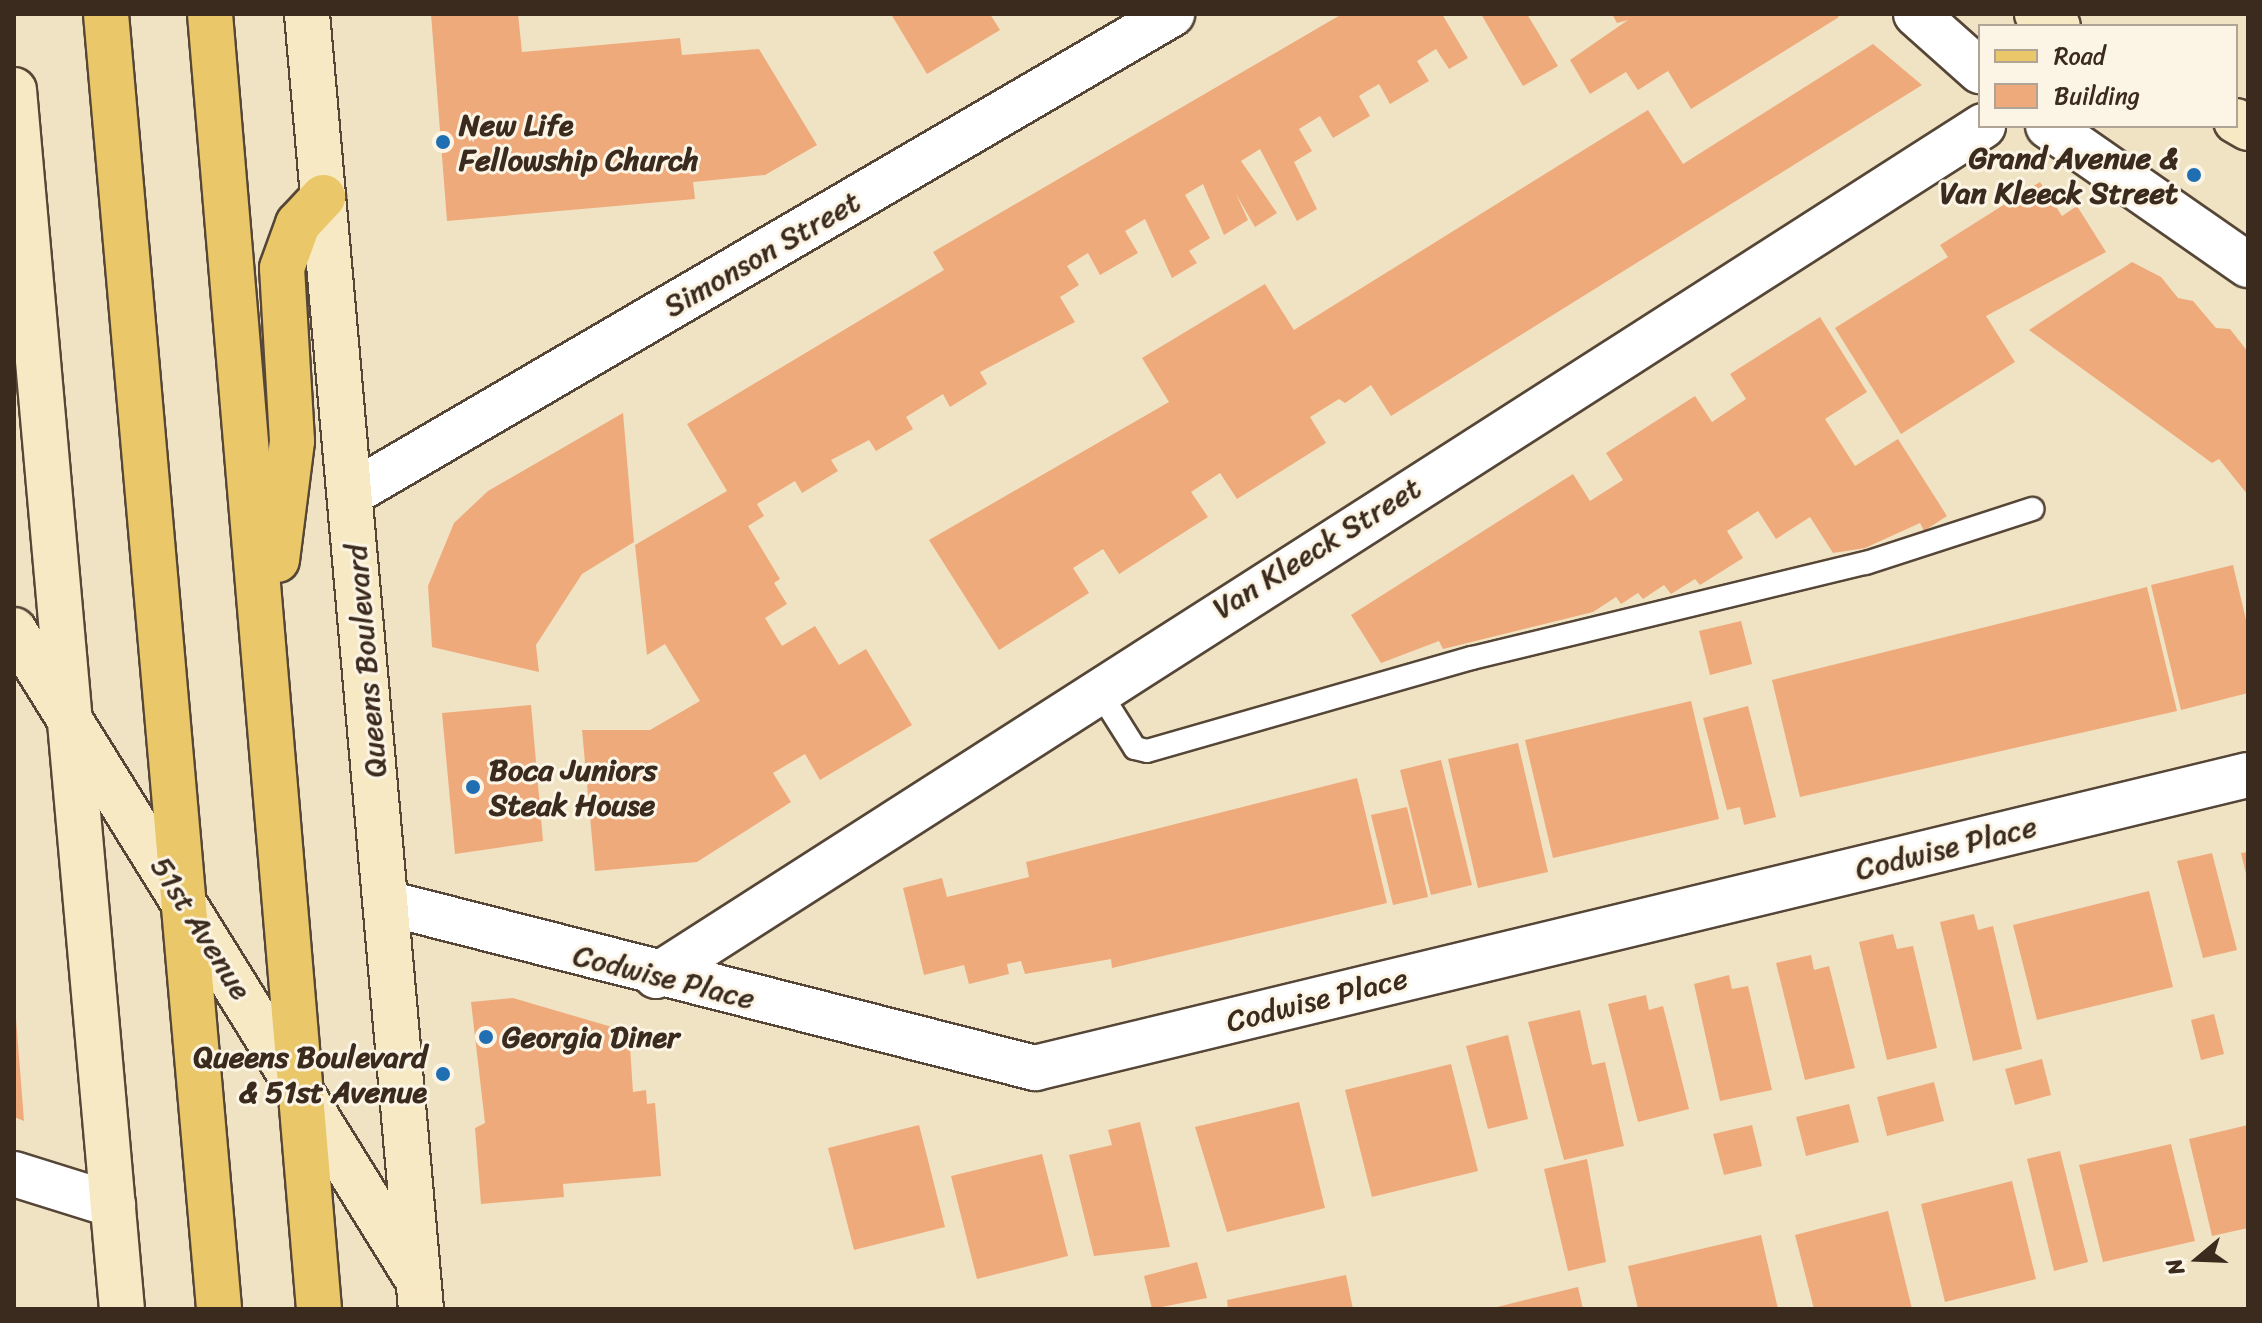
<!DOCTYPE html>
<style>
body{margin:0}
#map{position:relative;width:2262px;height:1323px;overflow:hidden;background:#efe3c3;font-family:Sriracha,sans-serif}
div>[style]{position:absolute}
.building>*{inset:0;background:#efaa7c}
.roads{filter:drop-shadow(2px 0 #564637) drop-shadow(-2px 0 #564637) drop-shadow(0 2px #564637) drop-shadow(0 -2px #564637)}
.lane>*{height:22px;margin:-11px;padding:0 11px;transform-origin:11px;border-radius:11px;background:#fff}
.street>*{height:44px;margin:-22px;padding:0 22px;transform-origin:22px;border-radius:22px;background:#fff}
.secondary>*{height:44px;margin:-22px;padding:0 22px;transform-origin:22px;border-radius:22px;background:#f7e9c3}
.primary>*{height:44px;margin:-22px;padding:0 22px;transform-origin:22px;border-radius:22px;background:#eac769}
.dots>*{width:22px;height:22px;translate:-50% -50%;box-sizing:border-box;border:4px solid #fcf5e5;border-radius:50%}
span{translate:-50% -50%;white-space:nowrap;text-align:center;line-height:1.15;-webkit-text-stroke:6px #fcf5e5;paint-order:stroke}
.poi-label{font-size:30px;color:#3b2a1e;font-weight:700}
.left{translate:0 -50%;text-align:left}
.right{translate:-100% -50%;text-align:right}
.street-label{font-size:30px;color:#3b2a1e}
.frame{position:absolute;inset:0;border:16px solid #3b2a1e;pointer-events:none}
.legend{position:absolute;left:1978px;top:24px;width:260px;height:104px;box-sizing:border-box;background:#fcf5e5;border:2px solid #afa495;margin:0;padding:10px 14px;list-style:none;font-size:24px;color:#3b2a1e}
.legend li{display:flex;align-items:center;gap:16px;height:40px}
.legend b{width:40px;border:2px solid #afa495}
.north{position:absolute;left:2158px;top:1219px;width:80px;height:80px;-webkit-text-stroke:6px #fcf5e5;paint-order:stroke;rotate:251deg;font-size:22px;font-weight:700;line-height:32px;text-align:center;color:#3b2a1e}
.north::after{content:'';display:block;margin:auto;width:28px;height:36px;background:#3b2a1e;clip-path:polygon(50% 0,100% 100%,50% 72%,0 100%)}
</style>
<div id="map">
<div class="building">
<i style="clip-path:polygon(431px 14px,518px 14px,522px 52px,680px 38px,682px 55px,759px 49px,817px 145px,765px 175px,693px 182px,695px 199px,447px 221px)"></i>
<i style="clip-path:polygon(891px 14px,990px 14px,1000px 30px,927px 74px)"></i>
<i style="clip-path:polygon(1342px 14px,1442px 14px,1468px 58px,1449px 69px,1436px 49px,1417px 61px,1429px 81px,1390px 104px,1379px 84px,1367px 91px,1359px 96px,1370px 116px,1333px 138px,1320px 116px,1299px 129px,1312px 151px,1294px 162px,1317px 209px,1297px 221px,1260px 149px,1241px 161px,1277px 213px,1255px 227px,1236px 194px,1248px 220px,1224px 235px,1203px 184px,1185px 195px,1210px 238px,1189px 251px,1197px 263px,1172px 278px,1145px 219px,1125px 231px,1138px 253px,1100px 275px,1088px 253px,1067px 266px,1079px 285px,1060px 297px,1075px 322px,980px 372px,987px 384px,950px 407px,943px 394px,906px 417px,913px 429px,876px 451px,869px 440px,831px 460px,838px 471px,802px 493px,795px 481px,757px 504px,764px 516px,748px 526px,780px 579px,774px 583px,787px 604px,765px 618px,782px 646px,815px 626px,839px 665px,866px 649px,912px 725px,820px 780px,805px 754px,773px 773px,791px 802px,697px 862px,595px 871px,582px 730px,650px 730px,700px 701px,665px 644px,647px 655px,635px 545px,727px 491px,687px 424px,944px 270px,933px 252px)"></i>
<i style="clip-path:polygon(1481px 14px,1527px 14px,1558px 66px,1523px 86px)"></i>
<i style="clip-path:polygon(1612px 14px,1836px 14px,1839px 17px,1691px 109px,1668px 71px,1638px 90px,1626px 72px,1590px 94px,1570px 60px,1628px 20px,1617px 23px)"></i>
<i style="clip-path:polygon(1873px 44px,1922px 85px,1391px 416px,1371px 385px,1345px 403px,1339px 399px,1310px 417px,1326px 443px,1237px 499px,1220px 473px,1191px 492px,1208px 517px,1119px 574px,1103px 549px,1073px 568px,1089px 593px,999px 650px,929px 540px,1169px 402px,1142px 358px,1265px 284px,1294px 330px,1648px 110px,1683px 164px)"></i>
<i style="clip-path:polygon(2040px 182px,2062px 216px,2077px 206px,2106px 252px,1986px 316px,2015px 362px,1901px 434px,1835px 328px,1948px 257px,1940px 245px)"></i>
<i style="clip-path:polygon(2132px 262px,2161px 277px,2178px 298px,2193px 301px,2216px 328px,2230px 329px,2248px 352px,2248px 495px,2219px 459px,2212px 463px,2029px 330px)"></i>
<i style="clip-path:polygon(1820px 317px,1867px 392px,1825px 419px,1855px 466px,1898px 439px,1947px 516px,1924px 531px,1920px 523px,1865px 548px,1833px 553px,1810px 517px,1776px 539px,1758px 511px,1727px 531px,1743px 558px,1700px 585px,1695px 579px,1671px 594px,1664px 585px,1643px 599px,1638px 593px,1621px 604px,1616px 597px,1593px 612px,1443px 649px,1439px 641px,1381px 663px,1351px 615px,1573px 474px,1590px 501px,1623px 480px,1606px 453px,1695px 396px,1712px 422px,1746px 399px,1730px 374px)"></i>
<i style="clip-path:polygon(623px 413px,634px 542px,582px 574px,536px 645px,539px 672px,432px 647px,428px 586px,454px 523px,488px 491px)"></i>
<i style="clip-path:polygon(2233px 565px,2248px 628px,2248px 693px,2181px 710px,2151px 585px)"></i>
<i style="clip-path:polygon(2147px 587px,2177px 711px,1800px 797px,1772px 680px)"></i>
<i style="clip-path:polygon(1741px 621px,1752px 664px,1710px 675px,1699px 631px)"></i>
<i style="clip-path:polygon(1691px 701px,1719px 819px,1553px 858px,1525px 740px)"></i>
<i style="clip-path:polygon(531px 705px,543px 841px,455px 854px,442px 713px)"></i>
<i style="clip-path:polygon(1748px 706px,1776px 817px,1744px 825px,1740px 807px,1727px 810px,1703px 718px)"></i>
<i style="clip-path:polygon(1518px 743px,1548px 872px,1478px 888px,1448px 759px)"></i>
<i style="clip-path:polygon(1441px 760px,1472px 885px,1431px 895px,1400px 770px)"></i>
<i style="clip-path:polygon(1357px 778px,1387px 903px,1112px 968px,1111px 959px,1025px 974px,1021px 961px,1007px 964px,1009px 974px,969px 984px,964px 965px,924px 975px,903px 888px,942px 878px,947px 897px,1029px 877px,1026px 862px)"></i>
<i style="clip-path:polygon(1407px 807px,1428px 897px,1393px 905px,1371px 815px)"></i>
<i style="clip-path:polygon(2248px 852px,2248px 878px,2247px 878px,2241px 853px)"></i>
<i style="clip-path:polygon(2212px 853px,2237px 950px,2203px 958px,2177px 861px)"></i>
<i style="clip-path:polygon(2149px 891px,2173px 987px,2037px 1020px,2013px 925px)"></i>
<i style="clip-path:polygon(1974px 914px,1978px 930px,1993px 926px,2022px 1049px,1973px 1061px,1940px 922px)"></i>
<i style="clip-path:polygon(1893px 934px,1897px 949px,1913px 946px,1937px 1048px,1887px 1060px,1859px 942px)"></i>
<i style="clip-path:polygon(1811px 955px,1814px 970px,1829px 966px,1855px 1068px,1805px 1080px,1776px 963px)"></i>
<i style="clip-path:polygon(1729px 975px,1732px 989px,1748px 986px,1772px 1090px,1720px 1101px,1694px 984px)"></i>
<i style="clip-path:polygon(1646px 995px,1649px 1010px,1663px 1006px,1689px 1109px,1638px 1122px,1608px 1004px)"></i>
<i style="clip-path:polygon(513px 998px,629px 1032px,633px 1092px,646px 1090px,647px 1104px,655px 1103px,661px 1176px,563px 1184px,564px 1197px,481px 1204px,475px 1128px,485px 1123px,471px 1002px)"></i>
<i style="clip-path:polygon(1580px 1010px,1592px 1065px,1605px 1062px,1624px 1146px,1564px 1160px,1528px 1022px)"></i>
<i style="clip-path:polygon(2214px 1014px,2224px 1054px,2201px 1060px,2191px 1020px)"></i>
<i style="clip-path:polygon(14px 1019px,16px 1019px,24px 1121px,14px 1117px)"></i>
<i style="clip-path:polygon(1508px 1035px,1528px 1119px,1488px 1129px,1466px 1046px)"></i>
<i style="clip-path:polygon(2042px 1059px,2051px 1095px,2015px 1105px,2005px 1069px)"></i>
<i style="clip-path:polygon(1451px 1064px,1478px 1171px,1372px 1197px,1345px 1090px)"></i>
<i style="clip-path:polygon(1934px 1082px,1944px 1121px,1887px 1136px,1877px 1097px)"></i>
<i style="clip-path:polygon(1299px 1102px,1325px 1208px,1227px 1232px,1195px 1127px)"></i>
<i style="clip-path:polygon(1849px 1104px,1859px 1142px,1806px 1156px,1796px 1117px)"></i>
<i style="clip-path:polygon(1140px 1122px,1170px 1247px,1094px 1256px,1069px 1155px,1112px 1145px,1108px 1130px)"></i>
<i style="clip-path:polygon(919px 1125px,945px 1227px,854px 1250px,828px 1148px)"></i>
<i style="clip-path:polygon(1752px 1125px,1762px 1166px,1724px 1175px,1713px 1134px)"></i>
<i style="clip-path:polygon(2248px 1125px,2248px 1228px,2212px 1236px,2189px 1139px)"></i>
<i style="clip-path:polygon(2171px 1144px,2195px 1241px,2103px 1262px,2079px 1165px)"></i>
<i style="clip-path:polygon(2060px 1151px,2088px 1262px,2054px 1271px,2027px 1159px)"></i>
<i style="clip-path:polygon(1042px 1154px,1068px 1256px,977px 1279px,951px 1176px)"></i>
<i style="clip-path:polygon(1587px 1159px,1606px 1262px,1568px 1271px,1544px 1169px)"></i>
<i style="clip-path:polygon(2012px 1181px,2036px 1279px,1945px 1302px,1921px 1204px)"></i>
<i style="clip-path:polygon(1888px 1211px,1912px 1309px,1814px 1309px,1795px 1235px)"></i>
<i style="clip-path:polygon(1761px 1235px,1778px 1309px,1638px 1309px,1628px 1266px)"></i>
<i style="clip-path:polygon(1197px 1262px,1207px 1298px,1152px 1309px,1144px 1276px)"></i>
<i style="clip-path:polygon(1346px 1275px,1353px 1309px,1228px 1309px,1227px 1300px)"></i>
<i style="clip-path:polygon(1578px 1287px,1583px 1309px,1493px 1309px,1493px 1308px)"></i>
</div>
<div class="roads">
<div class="lane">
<i style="left:1097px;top:688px;width:71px;rotate:57.7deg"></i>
<i style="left:1135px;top:748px;width:12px;rotate:14deg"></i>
<i style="left:1147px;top:751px;width:338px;rotate:-16deg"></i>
<i style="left:1472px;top:658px;width:405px;rotate:-13.6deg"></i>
<i style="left:1866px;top:563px;width:175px;rotate:-18deg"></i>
</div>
<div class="street">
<i style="left:1916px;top:14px;width:86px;rotate:41.7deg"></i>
<i style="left:2048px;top:126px;width:244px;rotate:34.8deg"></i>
<i style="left:352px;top:493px;width:950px;rotate:-30.29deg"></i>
<i style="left:387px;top:903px;width:669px;rotate:14.29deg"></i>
<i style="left:1035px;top:1068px;width:1248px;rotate:-13.58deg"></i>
<i style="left:656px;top:976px;width:1576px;rotate:-32.64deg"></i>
<i style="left:14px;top:1174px;width:104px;rotate:17.4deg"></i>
</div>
<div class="secondary">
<i style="left:307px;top:14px;width:1300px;rotate:84.97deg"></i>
<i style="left:2037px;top:14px;width:24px;rotate:30deg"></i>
<i style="left:14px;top:90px;width:1224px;rotate:84.94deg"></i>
<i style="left:2236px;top:121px;width:14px;rotate:30deg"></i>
<i style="left:14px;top:630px;width:758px;rotate:58.15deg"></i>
</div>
<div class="primary">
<i style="left:106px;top:14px;width:1300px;rotate:85.01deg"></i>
<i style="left:210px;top:14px;width:1300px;rotate:85.19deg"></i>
<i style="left:277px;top:560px;width:120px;rotate:-82.8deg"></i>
<i style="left:292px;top:441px;width:173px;rotate:-93.3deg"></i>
<i style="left:282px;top:268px;width:47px;rotate:-70deg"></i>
<i style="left:298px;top:224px;width:37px;rotate:-47deg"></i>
</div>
</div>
<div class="dots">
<i style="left:443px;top:142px;background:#1f6fb2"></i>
<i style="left:2194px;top:175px;background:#1f6fb2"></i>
<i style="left:473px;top:787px;background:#1f6fb2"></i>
<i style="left:486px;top:1037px;background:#1f6fb2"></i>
<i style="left:443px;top:1074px;background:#1f6fb2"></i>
</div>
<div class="poi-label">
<span class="left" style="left:459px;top:142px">New Life<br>Fellowship Church</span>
<span class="right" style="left:2178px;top:175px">Grand Avenue &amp;<br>Van Kleeck Street</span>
<span class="left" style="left:489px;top:787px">Boca Juniors<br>Steak House</span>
<span class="left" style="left:502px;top:1037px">Georgia Diner</span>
<span class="right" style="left:427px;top:1074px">Queens Boulevard<br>&amp; 51st Avenue</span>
</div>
<div class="street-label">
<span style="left:762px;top:254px;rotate:-30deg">Simonson Street</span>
<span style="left:1317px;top:548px;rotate:-32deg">Van Kleeck Street</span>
<span style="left:366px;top:661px;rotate:-95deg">Queens Boulevard</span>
<span style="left:1946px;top:848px;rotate:-14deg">Codwise Place</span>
<span style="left:201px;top:928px;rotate:58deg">51st Avenue</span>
<span style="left:664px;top:977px;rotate:14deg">Codwise Place</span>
<span style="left:1317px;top:1000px;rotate:-14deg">Codwise Place</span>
</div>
<div class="frame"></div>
<ul class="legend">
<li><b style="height:10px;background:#eac769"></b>Road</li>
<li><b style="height:22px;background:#efaa7c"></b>Building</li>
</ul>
<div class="north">N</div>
</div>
